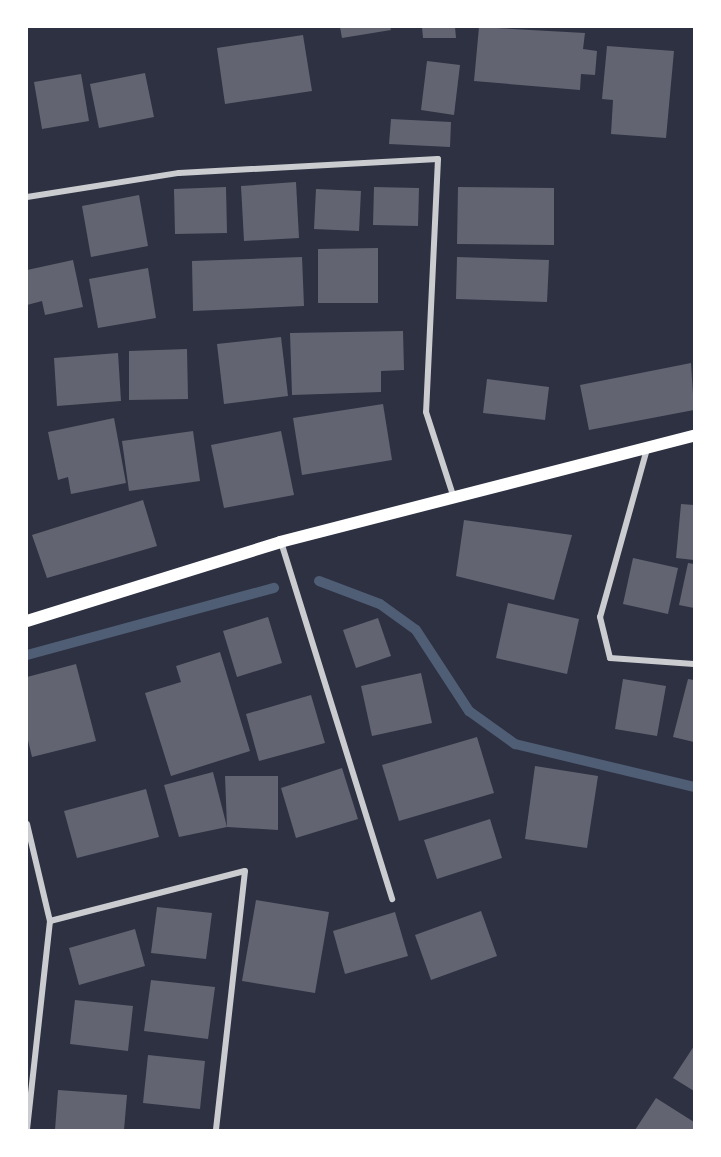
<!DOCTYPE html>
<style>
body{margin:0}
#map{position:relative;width:721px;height:1157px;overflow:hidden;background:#2d3142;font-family:"Playfair Display",serif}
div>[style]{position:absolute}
.stream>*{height:10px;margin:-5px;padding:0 5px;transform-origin:5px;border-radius:5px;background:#4f5d75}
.building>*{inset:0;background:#626471}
.minor>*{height:6px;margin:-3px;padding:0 3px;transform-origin:3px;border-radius:3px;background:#caccd0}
.secondary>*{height:12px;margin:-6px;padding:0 6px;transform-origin:6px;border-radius:6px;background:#fff}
span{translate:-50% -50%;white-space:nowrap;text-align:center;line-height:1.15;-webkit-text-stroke:4.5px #fff;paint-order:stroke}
.frame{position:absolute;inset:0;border:28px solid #fff;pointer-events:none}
</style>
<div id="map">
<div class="stream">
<i style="left:319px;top:581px;width:65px;rotate:20.7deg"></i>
<i style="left:380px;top:604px;width:44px;rotate:35.8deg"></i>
<i style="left:416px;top:630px;width:97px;rotate:56.8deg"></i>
<i style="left:469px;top:711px;width:57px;rotate:35.7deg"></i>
<i style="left:515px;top:744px;width:184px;rotate:13.5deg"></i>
<i style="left:27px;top:655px;width:256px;rotate:-15.2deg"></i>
</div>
<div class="building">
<i style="clip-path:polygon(340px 27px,390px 27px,391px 30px,342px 38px)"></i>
<i style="clip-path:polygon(422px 27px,455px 27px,456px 38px,423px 38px)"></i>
<i style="clip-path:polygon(479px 27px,585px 33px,583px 49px,597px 51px,595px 75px,581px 74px,580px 90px,474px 81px)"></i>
<i style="clip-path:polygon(303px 35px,312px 91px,225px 104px,217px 48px)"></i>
<i style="clip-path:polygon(607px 46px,674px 51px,666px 138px,611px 134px,613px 100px,602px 99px)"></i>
<i style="clip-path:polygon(427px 61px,460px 65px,454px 115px,421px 110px)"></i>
<i style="clip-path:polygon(145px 73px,154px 117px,99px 128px,90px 84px)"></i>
<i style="clip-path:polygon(81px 74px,89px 121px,42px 129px,34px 82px)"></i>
<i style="clip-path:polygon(391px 119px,451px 122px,450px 147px,389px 144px)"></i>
<i style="clip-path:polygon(296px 182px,299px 238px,244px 241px,241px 186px)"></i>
<i style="clip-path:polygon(226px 187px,227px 233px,175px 234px,174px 189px)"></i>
<i style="clip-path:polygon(374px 187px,419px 188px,418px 226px,373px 225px)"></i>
<i style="clip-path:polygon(458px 187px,554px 188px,554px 245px,457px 244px)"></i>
<i style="clip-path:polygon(316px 189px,361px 191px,359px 231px,314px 229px)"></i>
<i style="clip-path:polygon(139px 195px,148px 246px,91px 257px,82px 206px)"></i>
<i style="clip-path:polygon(378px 248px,378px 303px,318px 303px,318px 249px)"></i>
<i style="clip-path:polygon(302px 257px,304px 306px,193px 311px,192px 261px)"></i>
<i style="clip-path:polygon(457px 257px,549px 260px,547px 302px,456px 299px)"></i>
<i style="clip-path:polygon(73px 260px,83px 307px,45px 315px,42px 301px,27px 305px,27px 270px)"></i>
<i style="clip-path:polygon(148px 268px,156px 318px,98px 328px,89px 279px)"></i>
<i style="clip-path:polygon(403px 331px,404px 370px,381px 371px,381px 392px,292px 395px,290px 333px)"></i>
<i style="clip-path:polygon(281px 337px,288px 396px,224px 404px,217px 344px)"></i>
<i style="clip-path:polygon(187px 349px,188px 399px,129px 400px,129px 351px)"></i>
<i style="clip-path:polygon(118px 353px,121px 401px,57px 406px,54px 358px)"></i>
<i style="clip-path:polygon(691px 363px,694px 410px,589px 430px,580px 385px)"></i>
<i style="clip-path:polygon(487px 379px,549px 387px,545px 420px,483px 413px)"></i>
<i style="clip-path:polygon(383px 404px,392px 460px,302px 475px,293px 418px)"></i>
<i style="clip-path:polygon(114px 418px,126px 483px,71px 494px,68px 477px,58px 480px,48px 432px)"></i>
<i style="clip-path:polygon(193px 431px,200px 481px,129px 491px,122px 441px)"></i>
<i style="clip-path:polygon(281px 431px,294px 495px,224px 508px,211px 445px)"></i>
<i style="clip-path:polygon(143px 500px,157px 546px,47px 578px,32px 535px)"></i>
<i style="clip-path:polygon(681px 504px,694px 505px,694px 560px,676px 558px)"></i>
<i style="clip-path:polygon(464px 520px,572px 535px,554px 600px,456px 576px)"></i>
<i style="clip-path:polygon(633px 558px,678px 568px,668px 614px,623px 604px)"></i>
<i style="clip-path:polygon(688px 563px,694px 564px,694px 608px,679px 605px)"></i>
<i style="clip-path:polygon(508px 603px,579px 619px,567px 674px,496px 658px)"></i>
<i style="clip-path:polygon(268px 617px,282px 663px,237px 677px,223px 631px)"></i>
<i style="clip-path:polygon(378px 618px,391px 656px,356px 668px,343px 630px)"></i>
<i style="clip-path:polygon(220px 652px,250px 751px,171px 776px,145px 693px,181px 682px,176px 666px)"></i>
<i style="clip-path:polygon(76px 664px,96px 741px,32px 757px,27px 736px,27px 677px)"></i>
<i style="clip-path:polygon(421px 673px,432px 723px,372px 736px,361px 686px)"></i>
<i style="clip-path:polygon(623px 679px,666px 686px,657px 736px,615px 729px)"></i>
<i style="clip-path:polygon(688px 679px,694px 680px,694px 742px,673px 737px)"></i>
<i style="clip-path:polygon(311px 695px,325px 743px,259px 761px,246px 714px)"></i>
<i style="clip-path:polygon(477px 737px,494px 793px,399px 821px,382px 765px)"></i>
<i style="clip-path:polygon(535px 766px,598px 776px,587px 848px,525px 839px)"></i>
<i style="clip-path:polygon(342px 768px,358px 819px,296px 838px,281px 788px)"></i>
<i style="clip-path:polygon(213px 772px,227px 827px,179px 837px,164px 785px)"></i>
<i style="clip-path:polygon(225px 776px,278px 776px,278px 830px,227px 827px)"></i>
<i style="clip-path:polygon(146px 789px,159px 837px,77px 858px,64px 811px)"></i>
<i style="clip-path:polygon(490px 819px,502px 858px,437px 879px,424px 840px)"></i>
<i style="clip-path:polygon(256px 900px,329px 912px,315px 993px,242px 981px)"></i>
<i style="clip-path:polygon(157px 907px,212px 913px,206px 959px,151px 953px)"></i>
<i style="clip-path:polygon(481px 911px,497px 956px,431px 980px,415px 935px)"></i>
<i style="clip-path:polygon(395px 912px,408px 956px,345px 974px,333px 931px)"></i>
<i style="clip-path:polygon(135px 929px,145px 966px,79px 985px,69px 948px)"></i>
<i style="clip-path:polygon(151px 980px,215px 987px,208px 1039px,144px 1031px)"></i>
<i style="clip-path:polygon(75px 1000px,133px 1006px,128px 1051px,70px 1044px)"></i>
<i style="clip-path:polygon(694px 1046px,694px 1091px,673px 1078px)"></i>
<i style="clip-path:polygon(148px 1055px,205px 1061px,200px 1109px,143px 1103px)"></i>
<i style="clip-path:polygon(58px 1090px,127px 1095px,124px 1130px,55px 1130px)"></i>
<i style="clip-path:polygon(656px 1098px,694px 1122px,694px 1130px,635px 1130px)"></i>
</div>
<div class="minor">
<i style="left:27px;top:197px;width:154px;rotate:-9deg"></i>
<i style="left:179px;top:173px;width:259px;rotate:-3.1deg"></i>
<i style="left:438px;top:159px;width:253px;rotate:92.7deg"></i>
<i style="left:426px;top:412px;width:90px;rotate:72deg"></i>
<i style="left:647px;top:449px;width:174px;rotate:105.6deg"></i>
<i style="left:600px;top:617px;width:42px;rotate:76.3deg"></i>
<i style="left:610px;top:658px;width:84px;rotate:4.1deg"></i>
<i style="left:281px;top:542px;width:374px;rotate:72.7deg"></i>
<i style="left:27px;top:824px;width:100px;rotate:76.7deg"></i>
<i style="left:50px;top:921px;width:210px;rotate:96.3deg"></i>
<i style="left:50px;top:921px;width:201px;rotate:-14.4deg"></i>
<i style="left:245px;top:871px;width:261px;rotate:96.4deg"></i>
</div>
<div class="secondary">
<i style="left:27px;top:621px;width:265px;rotate:-17.3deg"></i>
<i style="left:280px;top:542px;width:427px;rotate:-14.4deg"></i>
</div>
<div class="frame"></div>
</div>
